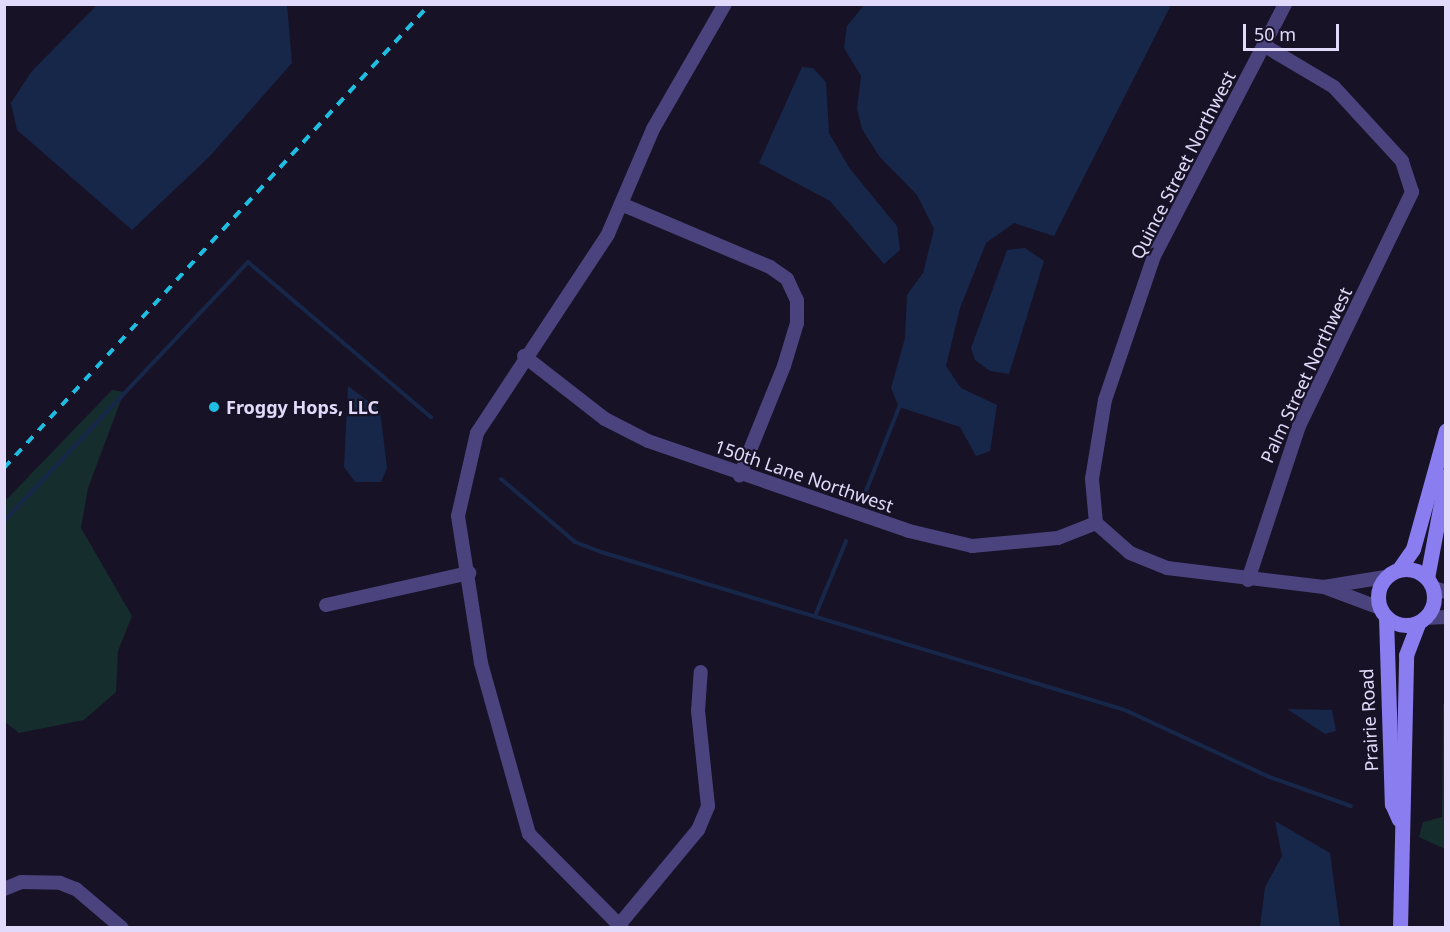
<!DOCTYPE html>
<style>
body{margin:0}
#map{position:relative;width:1450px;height:932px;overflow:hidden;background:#171225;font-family:"Noto Sans",sans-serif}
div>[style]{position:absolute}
.green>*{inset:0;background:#162d2e}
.water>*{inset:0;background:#17274a}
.stream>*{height:4px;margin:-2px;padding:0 2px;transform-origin:2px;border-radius:2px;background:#17274a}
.street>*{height:14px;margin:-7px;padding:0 7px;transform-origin:7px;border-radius:7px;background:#4a437e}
.secondary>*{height:15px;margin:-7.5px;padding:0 7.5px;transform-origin:7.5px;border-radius:7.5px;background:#897def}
.secondary>.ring{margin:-7.5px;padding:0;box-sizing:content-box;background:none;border:15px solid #897def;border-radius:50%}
.rail>*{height:4px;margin-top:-2px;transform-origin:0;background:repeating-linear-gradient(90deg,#1ebee3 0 9px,transparent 0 17px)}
.dots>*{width:16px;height:16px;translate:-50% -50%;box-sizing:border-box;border:3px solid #171225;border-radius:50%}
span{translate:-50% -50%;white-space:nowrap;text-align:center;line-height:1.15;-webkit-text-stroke:4.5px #171225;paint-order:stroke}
.street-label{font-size:18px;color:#e1dafa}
.poi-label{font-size:18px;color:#e1dafa;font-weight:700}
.left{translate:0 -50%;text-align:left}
.frame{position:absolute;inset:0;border:6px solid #e1dafa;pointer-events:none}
.scale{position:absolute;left:1243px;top:24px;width:96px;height:27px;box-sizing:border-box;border:3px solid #e1dafa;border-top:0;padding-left:8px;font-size:18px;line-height:21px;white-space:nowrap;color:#e1dafa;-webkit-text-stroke:4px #171225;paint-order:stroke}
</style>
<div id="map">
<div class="green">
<i style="clip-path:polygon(112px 390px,124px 392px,88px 488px,81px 528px,132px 616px,118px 651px,116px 692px,84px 720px,19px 733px,5px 722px,5px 501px)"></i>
<i style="clip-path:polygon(1443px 704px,1446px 704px,1445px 849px,1419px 837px,1423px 822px,1442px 817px)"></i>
</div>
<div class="water">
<i style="clip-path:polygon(98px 4px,287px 5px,292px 63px,209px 157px,132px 230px,17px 130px,11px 103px,31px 72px)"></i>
<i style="clip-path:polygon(864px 5px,1171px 5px,1054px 236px,1014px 223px,986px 243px,960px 308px,946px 366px,961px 388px,997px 405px,990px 451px,976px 456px,960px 427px,899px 407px,891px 388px,905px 338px,907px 295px,923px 273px,934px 229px,917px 195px,879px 156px,862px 129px,857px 109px,861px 76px,844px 48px,847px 26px)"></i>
<i style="clip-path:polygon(802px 67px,813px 68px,826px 82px,829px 133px,850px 169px,897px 226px,900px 250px,884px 264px,830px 201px,759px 163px)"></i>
<i style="clip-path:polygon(1025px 248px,1044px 261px,1009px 374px,990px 371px,975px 360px,971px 348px,1007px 250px)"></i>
<i style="clip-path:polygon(348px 386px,380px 410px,387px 468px,381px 482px,355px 482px,344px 467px)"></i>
<i style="clip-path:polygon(1287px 709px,1332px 710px,1336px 731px,1325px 734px)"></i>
<i style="clip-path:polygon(1275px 821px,1330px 853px,1340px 927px,1260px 927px,1265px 887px,1282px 856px)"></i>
</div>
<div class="stream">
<i style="left:501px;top:479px;width:97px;rotate:40.4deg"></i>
<i style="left:575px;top:542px;width:28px;rotate:21deg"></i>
<i style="left:601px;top:552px;width:547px;rotate:16.78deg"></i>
<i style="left:1125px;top:710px;width:157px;rotate:24.9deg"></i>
<i style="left:1267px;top:776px;width:89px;rotate:19.7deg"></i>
<i style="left:866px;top:491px;width:96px;rotate:-68.5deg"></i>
<i style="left:4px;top:521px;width:356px;rotate:-46.7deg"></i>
<i style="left:248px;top:262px;width:240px;rotate:40.3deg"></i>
<i style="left:815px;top:616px;width:81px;rotate:-67.5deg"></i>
</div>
<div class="street">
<i style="left:621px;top:204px;width:162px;rotate:22.9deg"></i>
<i style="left:770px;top:267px;width:21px;rotate:35deg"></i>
<i style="left:787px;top:279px;width:23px;rotate:65deg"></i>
<i style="left:797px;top:300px;width:23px;rotate:90deg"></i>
<i style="left:797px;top:323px;width:45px;rotate:106.8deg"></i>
<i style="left:784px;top:366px;width:118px;rotate:112deg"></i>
<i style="left:524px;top:356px;width:103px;rotate:37.9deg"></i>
<i style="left:605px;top:419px;width:48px;rotate:27.1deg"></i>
<i style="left:648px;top:441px;width:276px;rotate:19deg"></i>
<i style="left:909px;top:531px;width:65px;rotate:13.4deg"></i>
<i style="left:972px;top:546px;width:86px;rotate:-5.3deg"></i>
<i style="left:1058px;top:538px;width:41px;rotate:-21.5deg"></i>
<i style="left:1096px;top:523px;width:44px;rotate:-95.2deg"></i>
<i style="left:1092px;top:479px;width:80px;rotate:-80.7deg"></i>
<i style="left:1105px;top:400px;width:152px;rotate:-71.2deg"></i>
<i style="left:1154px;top:256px;width:284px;rotate:-62.5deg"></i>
<i style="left:1096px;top:523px;width:45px;rotate:41.4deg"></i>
<i style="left:1130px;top:553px;width:40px;rotate:22deg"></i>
<i style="left:1167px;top:568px;width:158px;rotate:6.9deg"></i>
<i style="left:1248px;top:580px;width:162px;rotate:-71.7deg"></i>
<i style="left:1299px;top:426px;width:260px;rotate:-64.2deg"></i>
<i style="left:1412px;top:192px;width:33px;rotate:-108deg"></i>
<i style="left:1402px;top:161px;width:100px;rotate:-132.6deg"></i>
<i style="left:1334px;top:87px;width:80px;rotate:-149.3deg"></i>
<i style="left:1434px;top:588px;width:13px;rotate:18deg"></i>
<i style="left:326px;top:605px;width:147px;rotate:-12.6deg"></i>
<i style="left:1380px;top:608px;width:60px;rotate:-159.4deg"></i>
<i style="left:1324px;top:587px;width:62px;rotate:-9.3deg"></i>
<i style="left:1425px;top:618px;width:21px;rotate:-3deg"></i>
<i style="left:4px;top:889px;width:18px;rotate:-22deg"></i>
<i style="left:21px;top:882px;width:39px;rotate:1deg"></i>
<i style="left:60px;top:883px;width:17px;rotate:21deg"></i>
<i style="left:76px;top:889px;width:60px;rotate:40.3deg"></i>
<i style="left:619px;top:925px;width:124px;rotate:-50.3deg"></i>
<i style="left:698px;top:830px;width:26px;rotate:-67deg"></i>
<i style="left:708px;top:806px;width:96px;rotate:-96deg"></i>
<i style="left:698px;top:711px;width:39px;rotate:-86deg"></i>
<i style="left:622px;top:928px;width:132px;rotate:-134.7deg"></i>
<i style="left:529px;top:834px;width:178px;rotate:-105.7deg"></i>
<i style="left:481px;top:663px;width:149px;rotate:-98.9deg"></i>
<i style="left:458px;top:516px;width:85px;rotate:-77.1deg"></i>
<i style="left:477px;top:433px;width:238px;rotate:-56.6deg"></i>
<i style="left:608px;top:234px;width:114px;rotate:-66.8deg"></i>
<i style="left:653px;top:129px;width:144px;rotate:-60.1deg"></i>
</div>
<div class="secondary">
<i class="ring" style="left:1378px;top:569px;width:41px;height:41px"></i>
<i style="left:1399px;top:569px;width:24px;rotate:-55deg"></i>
<i style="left:1413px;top:549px;width:123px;rotate:-74.5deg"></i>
<i style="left:1427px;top:578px;width:104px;rotate:-79.4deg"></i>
<i style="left:1386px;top:617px;width:187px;rotate:88.2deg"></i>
<i style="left:1392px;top:804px;width:17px;rotate:66deg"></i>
<i style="left:1400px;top:928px;width:273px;rotate:-88.7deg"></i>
<i style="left:1406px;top:655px;width:34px;rotate:-69deg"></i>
</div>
<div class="rail">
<i style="left:4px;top:468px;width:630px;rotate:-47.44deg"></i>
</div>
<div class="dots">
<i style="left:214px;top:407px;background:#1ebee3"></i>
</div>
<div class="street-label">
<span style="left:1183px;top:165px;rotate:-63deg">Quince Street Northwest</span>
<span style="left:1306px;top:375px;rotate:-65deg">Palm Street Northwest</span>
<span style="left:804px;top:476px;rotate:19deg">150th Lane Northwest</span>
<span style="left:1369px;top:720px;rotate:-93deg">Prairie Road</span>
</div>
<div class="poi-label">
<span class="left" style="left:226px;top:407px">Froggy Hops, LLC</span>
</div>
<div class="frame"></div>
<div class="scale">50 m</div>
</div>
